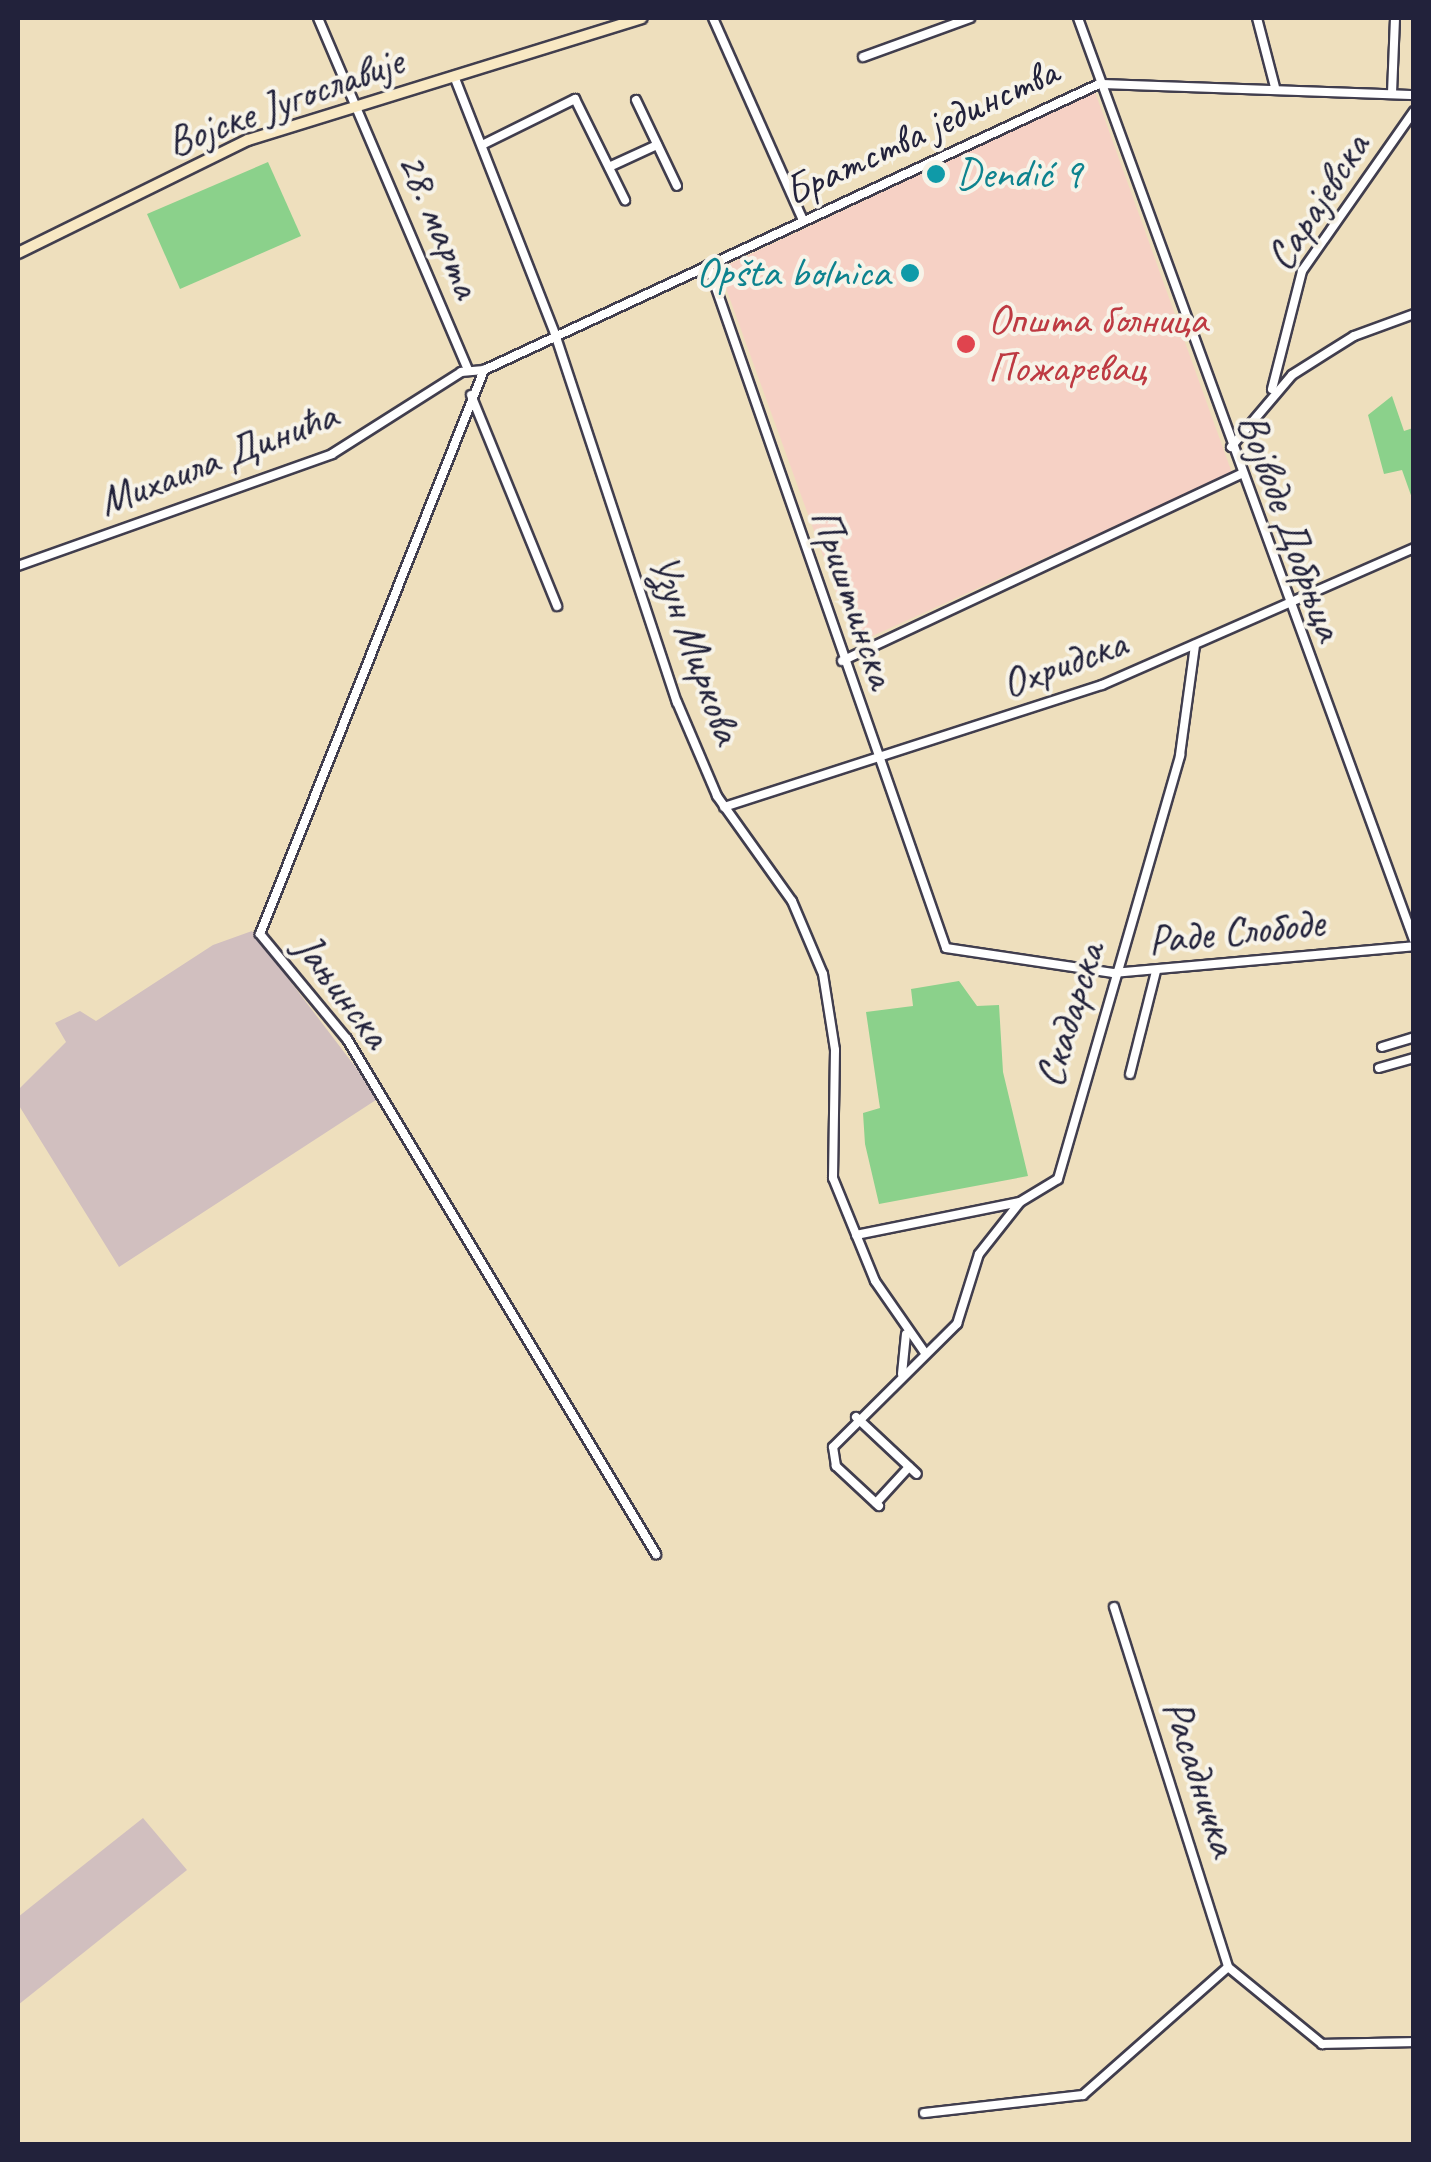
<!DOCTYPE html>
<meta charset="utf-8">
<style>
body{margin:0}
#map{position:relative;width:1431px;height:2162px;overflow:hidden;background:#eedfbd;font-family:Caveat,sans-serif}
div>[style]{position:absolute}
.built>*{inset:0;background:#f6d1c5}
.industrial>*{inset:0;background:#d1bfbf}
.green>*{inset:0;background:#8bd18b}
.roads{filter:drop-shadow(2px 0 #413e4e) drop-shadow(-2px 0 #413e4e) drop-shadow(0 2px #413e4e) drop-shadow(0 -2px #413e4e)}
.minor>*{height:8px;margin:-4px;padding:0 4px;transform-origin:4px;border-radius:4px;background:#fff}
.secondary>*{height:10px;margin:-5px;padding:0 5px;transform-origin:5px;border-radius:5px;background:#f8e8c3}
.dots>*{width:28px;height:28px;translate:-50% -50%;box-sizing:border-box;border:5px solid #f7f3e8;border-radius:50%}
span{translate:-50% -50%;white-space:nowrap;text-align:center;line-height:1.15;-webkit-text-stroke:8px #f7f3e8;paint-order:stroke}
.street-label{font-size:42px;color:#22223b}
.culture-label{font-size:42px;color:#0d838f}
.left{translate:0 -50%;text-align:left}
.right{translate:-100% -50%;text-align:right}
.health-label{font-size:42px;color:#be3a42}
.frame{position:absolute;inset:0;border:20px solid #22223b;pointer-events:none}
</style>
<div id="map">
<div class="built">
<i style="clip-path:polygon(1095px 92px,1232px 473px,855px 644px,719px 269px)"></i>
</div>
<div class="industrial">
<i style="clip-path:polygon(252px 931px,379px 1098px,119px 1267px,18px 1104px,18px 1090px,66px 1042px,55px 1023px,80px 1011px,96px 1021px,213px 945px)"></i>
<i style="clip-path:polygon(143px 1818px,187px 1870px,18px 2005px,18px 1917px)"></i>
</div>
<div class="green">
<i style="clip-path:polygon(268px 162px,301px 236px,180px 289px,147px 214px)"></i>
<i style="clip-path:polygon(1392px 396px,1404px 431px,1413px 428px,1413px 501px,1402px 470px,1384px 474px,1368px 415px)"></i>
<i style="clip-path:polygon(959px 981px,977px 1006px,999px 1005px,1003px 1072px,1028px 1176px,879px 1204px,865px 1144px,863px 1113px,880px 1108px,866px 1012px,913px 1006px,911px 989px)"></i>
</div>
<div class="roads">
<div class="minor">
<i style="left:318px;top:18px;width:382px;rotate:66.9deg"></i>
<i style="left:713px;top:18px;width:221px;rotate:66deg"></i>
<i style="left:1078px;top:18px;width:981px;rotate:69.98deg"></i>
<i style="left:1257px;top:18px;width:71px;rotate:75.4deg"></i>
<i style="left:863px;top:57px;width:114px;rotate:-20deg"></i>
<i style="left:454px;top:76px;width:277px;rotate:68.6deg"></i>
<i style="left:555px;top:334px;width:388px;rotate:71.7deg"></i>
<i style="left:677px;top:702px;width:102px;rotate:66.9deg"></i>
<i style="left:717px;top:796px;width:129px;rotate:54.5deg"></i>
<i style="left:792px;top:901px;width:79px;rotate:67deg"></i>
<i style="left:823px;top:974px;width:77px;rotate:81deg"></i>
<i style="left:835px;top:1050px;width:128px;rotate:90.9deg"></i>
<i style="left:833px;top:1178px;width:111px;rotate:67.8deg"></i>
<i style="left:875px;top:1281px;width:88px;rotate:55.2deg"></i>
<i style="left:1392px;top:93px;width:75px;rotate:-87.7deg"></i>
<i style="left:636px;top:100px;width:95px;rotate:64.5deg"></i>
<i style="left:482px;top:145px;width:104px;rotate:-26.3deg"></i>
<i style="left:575px;top:99px;width:113px;rotate:63.7deg"></i>
<i style="left:609px;top:167px;width:53px;rotate:-24.6deg"></i>
<i style="left:708px;top:265px;width:723px;rotate:70.79deg"></i>
<i style="left:946px;top:948px;width:169px;rotate:8.5deg"></i>
<i style="left:1113px;top:973px;width:302px;rotate:-5.1deg"></i>
<i style="left:484px;top:370px;width:607px;rotate:111.66deg"></i>
<i style="left:260px;top:934px;width:136px;rotate:50.4deg"></i>
<i style="left:347px;top:1039px;width:601px;rotate:59.04deg"></i>
<i style="left:484px;top:370px;width:678px;rotate:-24.94deg"></i>
<i style="left:1099px;top:84px;width:315px;rotate:2deg"></i>
<i style="left:1272px;top:389px;width:122px;rotate:-75.7deg"></i>
<i style="left:1302px;top:271px;width:195px;rotate:-55deg"></i>
<i style="left:471px;top:395px;width:228px;rotate:67.8deg"></i>
<i style="left:1231px;top:447px;width:94px;rotate:-49.7deg"></i>
<i style="left:1292px;top:375px;width:73px;rotate:-32.2deg"></i>
<i style="left:1354px;top:336px;width:64px;rotate:-20.1deg"></i>
<i style="left:18px;top:566px;width:333px;rotate:-19.6deg"></i>
<i style="left:332px;top:454px;width:153px;rotate:-32.4deg"></i>
<i style="left:461px;top:372px;width:23px;rotate:-5deg"></i>
<i style="left:842px;top:661px;width:441px;rotate:-25.1deg"></i>
<i style="left:724px;top:807px;width:397px;rotate:-17.9deg"></i>
<i style="left:1102px;top:685px;width:341px;rotate:-23.7deg"></i>
<i style="left:1382px;top:1047px;width:34px;rotate:-17deg"></i>
<i style="left:1379px;top:1068px;width:36px;rotate:-16deg"></i>
<i style="left:1130px;top:1074px;width:106px;rotate:-75.8deg"></i>
<i style="left:856px;top:1235px;width:167px;rotate:-11.4deg"></i>
<i style="left:902px;top:1374px;width:40px;rotate:-84.3deg"></i>
<i style="left:856px;top:1417px;width:83px;rotate:43.1deg"></i>
<i style="left:876px;top:1503px;width:49px;rotate:-47.5deg"></i>
<i style="left:879px;top:1506px;width:59px;rotate:-137.1deg"></i>
<i style="left:836px;top:1466px;width:19px;rotate:-99deg"></i>
<i style="left:833px;top:1447px;width:175px;rotate:-44.8deg"></i>
<i style="left:957px;top:1324px;width:73px;rotate:-72.6deg"></i>
<i style="left:979px;top:1254px;width:66px;rotate:-51.7deg"></i>
<i style="left:1020px;top:1202px;width:44px;rotate:-31.2deg"></i>
<i style="left:1058px;top:1179px;width:441px;rotate:-73.9deg"></i>
<i style="left:1180px;top:755px;width:111px;rotate:-82.2deg"></i>
<i style="left:1114px;top:1607px;width:378px;rotate:72.4deg"></i>
<i style="left:924px;top:2113px;width:160px;rotate:-6.5deg"></i>
<i style="left:1083px;top:2095px;width:193px;rotate:-41.4deg"></i>
<i style="left:1228px;top:1967px;width:122px;rotate:39.3deg"></i>
<i style="left:1322px;top:2044px;width:92px;rotate:-1.2deg"></i>
</div>
<div class="secondary">
<i style="left:18px;top:253px;width:256px;rotate:-26.2deg"></i>
<i style="left:248px;top:140px;width:412px;rotate:-17.2deg"></i>
</div>
</div>
<div class="dots">
<i style="left:936px;top:174px;background:#0f9aa8"></i>
<i style="left:910px;top:273px;background:#0f9aa8"></i>
<i style="left:966px;top:344px;background:#e0444e"></i>
</div>
<div class="street-label">
<span style="left:285px;top:102px;rotate:-20deg">Војске Југославије</span>
<span style="left:921px;top:132px;rotate:-25deg">Братства јединства</span>
<span style="left:1318px;top:202px;rotate:-57deg">Сарајевска</span>
<span style="left:439px;top:225px;rotate:67deg">28. марта</span>
<span style="left:218px;top:459px;rotate:-21deg">Михаила Динића</span>
<span style="left:1290px;top:527px;rotate:70deg">Војводе Добрњца</span>
<span style="left:853px;top:598px;rotate:71deg">Приштинска</span>
<span style="left:695px;top:649px;rotate:70deg">Узун Миркова</span>
<span style="left:1064px;top:664px;rotate:-20deg">Охридска</span>
<span style="left:1236px;top:932px;rotate:-6deg">Раде Слободе</span>
<span style="left:342px;top:991px;rotate:53deg">Јањинска</span>
<span style="left:1070px;top:1015px;rotate:-73deg">Скадарска</span>
<span style="left:1200px;top:1778px;rotate:72deg">Расадничка</span>
</div>
<div class="culture-label">
<span class="left" style="left:956px;top:174px">Dendić 9</span>
<span class="right" style="left:890px;top:273px">Opšta bolnica</span>
</div>
<div class="health-label">
<span class="left" style="left:988px;top:344px">Општа болница<br>Пожаревац</span>
</div>
<div class="frame"></div>
</div>
